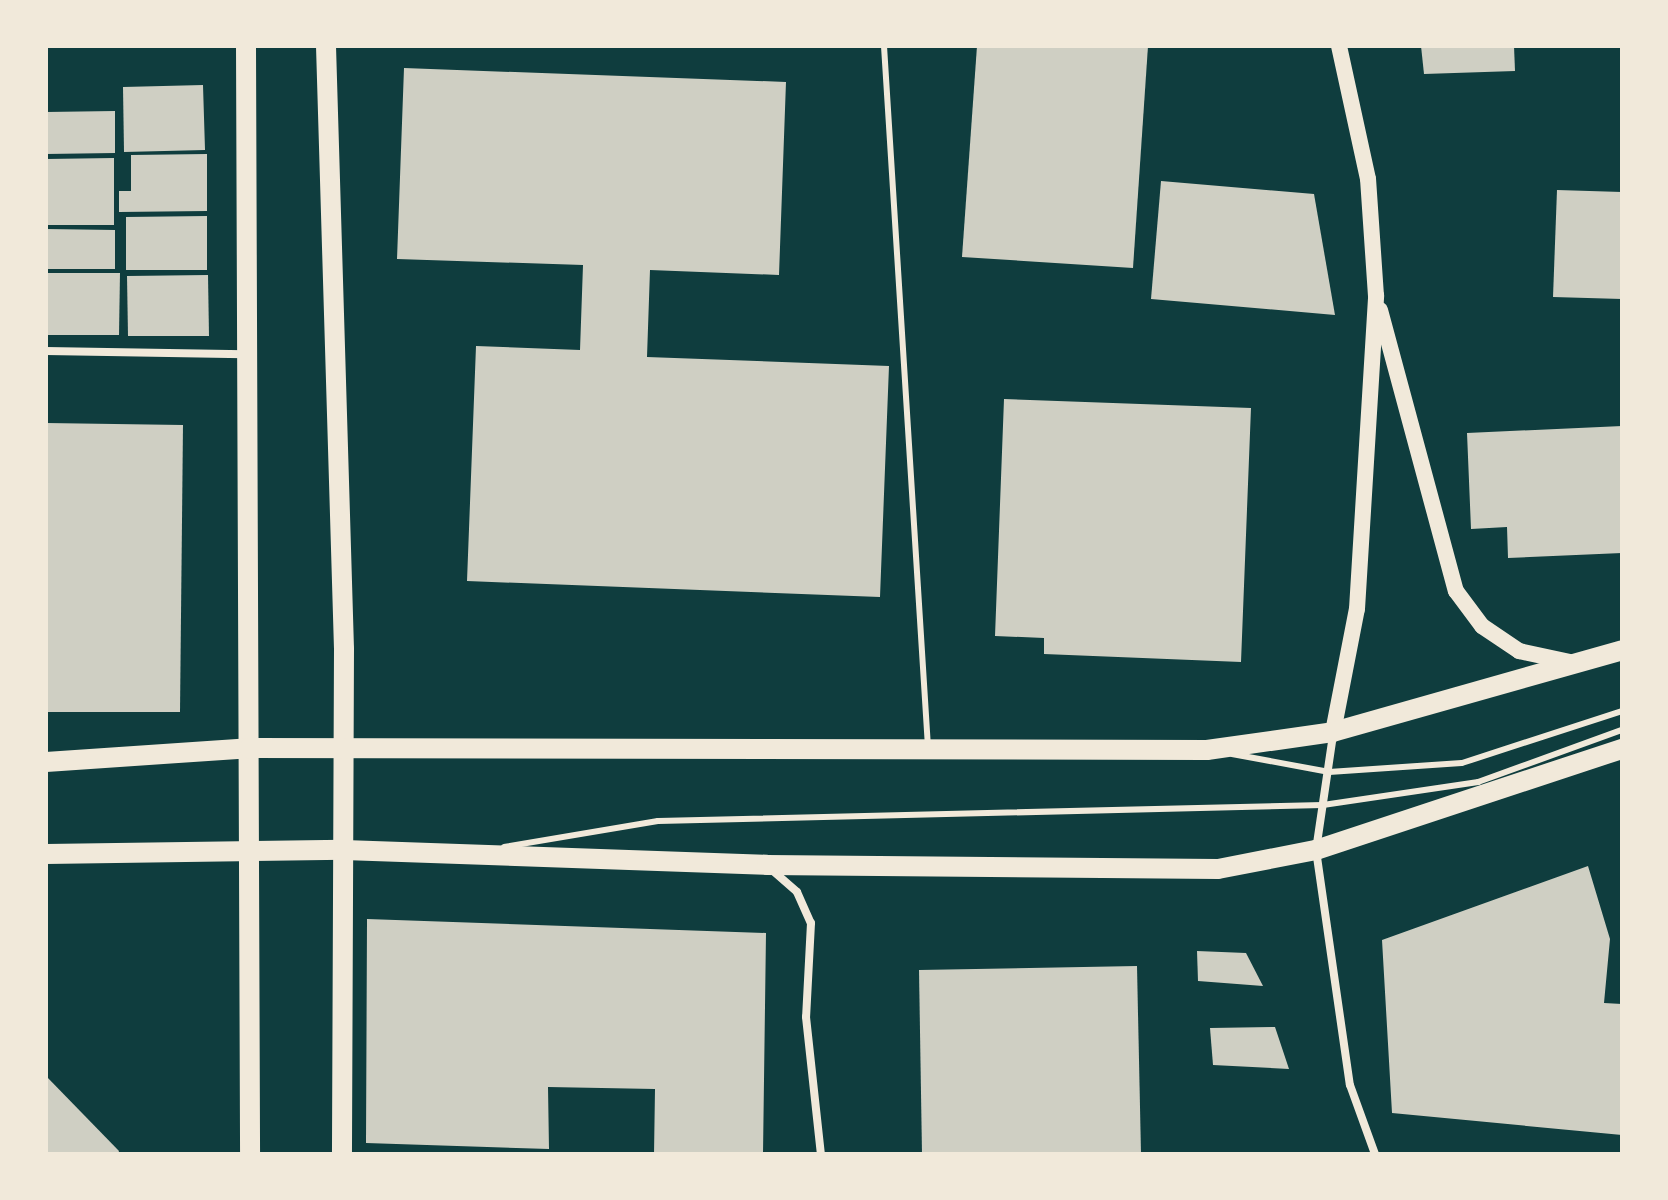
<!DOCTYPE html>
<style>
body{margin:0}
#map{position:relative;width:1668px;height:1200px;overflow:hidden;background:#0f3d3e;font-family:Barlow,sans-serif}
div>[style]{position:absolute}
.building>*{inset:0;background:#cfcfc3}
.service>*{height:6px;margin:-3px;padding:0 3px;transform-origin:3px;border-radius:3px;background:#f1e9da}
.minor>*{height:8px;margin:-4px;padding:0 4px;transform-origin:4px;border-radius:4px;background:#f1e9da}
.secondary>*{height:16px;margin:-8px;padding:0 8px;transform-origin:8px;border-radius:8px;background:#f1e9da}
.primary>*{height:20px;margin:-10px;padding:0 10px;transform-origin:10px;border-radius:10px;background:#f1e9da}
span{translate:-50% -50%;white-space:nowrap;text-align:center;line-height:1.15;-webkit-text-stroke:8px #f1e9da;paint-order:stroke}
.frame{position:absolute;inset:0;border:48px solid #f1e9da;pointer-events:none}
</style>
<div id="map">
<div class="building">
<i style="clip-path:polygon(977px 46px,1148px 46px,1133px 268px,962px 257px)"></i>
<i style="clip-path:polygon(1421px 46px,1514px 46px,1515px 71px,1424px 74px)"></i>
<i style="clip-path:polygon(404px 68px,786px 82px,779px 275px,650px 270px,647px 357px,889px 366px,880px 597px,467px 581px,476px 346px,580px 350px,583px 265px,397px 259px)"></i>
<i style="clip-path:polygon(203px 85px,205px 150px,124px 152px,123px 87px)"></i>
<i style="clip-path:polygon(115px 111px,115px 153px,46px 154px,46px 112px)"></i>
<i style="clip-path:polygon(207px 154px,207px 211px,119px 212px,119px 191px,131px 191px,131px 155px)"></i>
<i style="clip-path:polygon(114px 158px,114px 225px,46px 225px,46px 159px)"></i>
<i style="clip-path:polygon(1161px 181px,1314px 194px,1335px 315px,1151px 299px)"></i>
<i style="clip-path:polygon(1557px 190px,1622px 192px,1622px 299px,1553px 297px)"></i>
<i style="clip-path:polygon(207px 216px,207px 270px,126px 270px,126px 217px)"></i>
<i style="clip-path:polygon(46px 229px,115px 230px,115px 269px,46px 269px)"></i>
<i style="clip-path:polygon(46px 273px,120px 273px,119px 335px,46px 335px)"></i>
<i style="clip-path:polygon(208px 275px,209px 336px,128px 336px,127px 276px)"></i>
<i style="clip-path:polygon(1004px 399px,1251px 408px,1241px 662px,1044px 654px,1044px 638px,995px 636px)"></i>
<i style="clip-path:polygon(46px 423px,183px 425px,180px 712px,46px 712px)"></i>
<i style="clip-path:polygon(1622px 426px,1622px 553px,1508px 558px,1507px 527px,1471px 529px,1467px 433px)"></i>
<i style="clip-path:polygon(1588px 866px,1610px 939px,1604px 1003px,1622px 1004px,1622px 1135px,1392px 1113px,1382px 940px)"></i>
<i style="clip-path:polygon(367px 919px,766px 933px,763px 1154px,654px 1154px,655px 1089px,548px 1087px,549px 1149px,366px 1143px)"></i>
<i style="clip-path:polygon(1197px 951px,1246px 953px,1263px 986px,1198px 981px)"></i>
<i style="clip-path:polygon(1137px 966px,1141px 1154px,922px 1154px,919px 970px)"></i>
<i style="clip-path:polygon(1275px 1027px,1289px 1069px,1213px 1065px,1210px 1028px)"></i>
<i style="clip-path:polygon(46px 1076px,119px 1151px,118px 1154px,46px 1154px)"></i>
</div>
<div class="service">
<i style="left:884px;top:46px;width:702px;rotate:86.41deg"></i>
<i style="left:1232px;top:754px;width:99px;rotate:10.5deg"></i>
<i style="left:1329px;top:772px;width:133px;rotate:-3.9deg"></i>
<i style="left:1462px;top:763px;width:168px;rotate:-18deg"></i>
<i style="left:504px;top:847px;width:156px;rotate:-9.6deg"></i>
<i style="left:658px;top:821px;width:665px;rotate:-1.38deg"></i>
<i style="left:1323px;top:805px;width:157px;rotate:-8.4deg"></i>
<i style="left:1478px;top:782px;width:153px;rotate:-19.9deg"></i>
</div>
<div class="minor">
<i style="left:46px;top:351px;width:199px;rotate:0.9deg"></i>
<i style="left:1333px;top:735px;width:116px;rotate:98.4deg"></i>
<i style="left:1316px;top:850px;width:237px;rotate:81.8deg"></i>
<i style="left:1350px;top:1085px;width:73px;rotate:70.1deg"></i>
<i style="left:772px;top:870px;width:33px;rotate:41deg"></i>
<i style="left:797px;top:892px;width:34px;rotate:66deg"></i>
<i style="left:811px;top:923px;width:94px;rotate:93deg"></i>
<i style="left:806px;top:1017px;width:138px;rotate:83.8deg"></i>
</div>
<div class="secondary">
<i style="left:1380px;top:310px;width:291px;rotate:74.9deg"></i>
<i style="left:1456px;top:591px;width:44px;rotate:53.4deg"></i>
<i style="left:1482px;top:626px;width:45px;rotate:34deg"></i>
<i style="left:1519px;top:651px;width:57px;rotate:12.1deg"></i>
<i style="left:1333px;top:732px;width:125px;rotate:-79deg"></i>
<i style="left:1357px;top:609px;width:314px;rotate:-86.5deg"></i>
<i style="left:1376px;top:296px;width:117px;rotate:-93.9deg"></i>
<i style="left:1368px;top:179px;width:136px;rotate:-102.3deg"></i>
</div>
<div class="primary">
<i style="left:246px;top:46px;width:1108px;rotate:89.79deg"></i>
<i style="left:326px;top:46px;width:603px;rotate:88.29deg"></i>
<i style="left:344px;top:649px;width:505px;rotate:90.23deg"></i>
<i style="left:46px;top:762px;width:203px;rotate:-3.9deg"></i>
<i style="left:249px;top:748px;width:958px;rotate:0.12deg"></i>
<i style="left:1207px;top:750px;width:127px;rotate:-8.1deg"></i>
<i style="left:1333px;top:732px;width:300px;rotate:-15.8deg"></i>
<i style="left:46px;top:854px;width:298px;rotate:-0.8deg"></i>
<i style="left:344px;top:850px;width:423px;rotate:2deg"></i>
<i style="left:767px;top:865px;width:451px;rotate:0.5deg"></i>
<i style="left:1218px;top:869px;width:100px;rotate:-11deg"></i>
<i style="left:1316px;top:850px;width:322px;rotate:-18.3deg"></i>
</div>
<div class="frame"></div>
</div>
